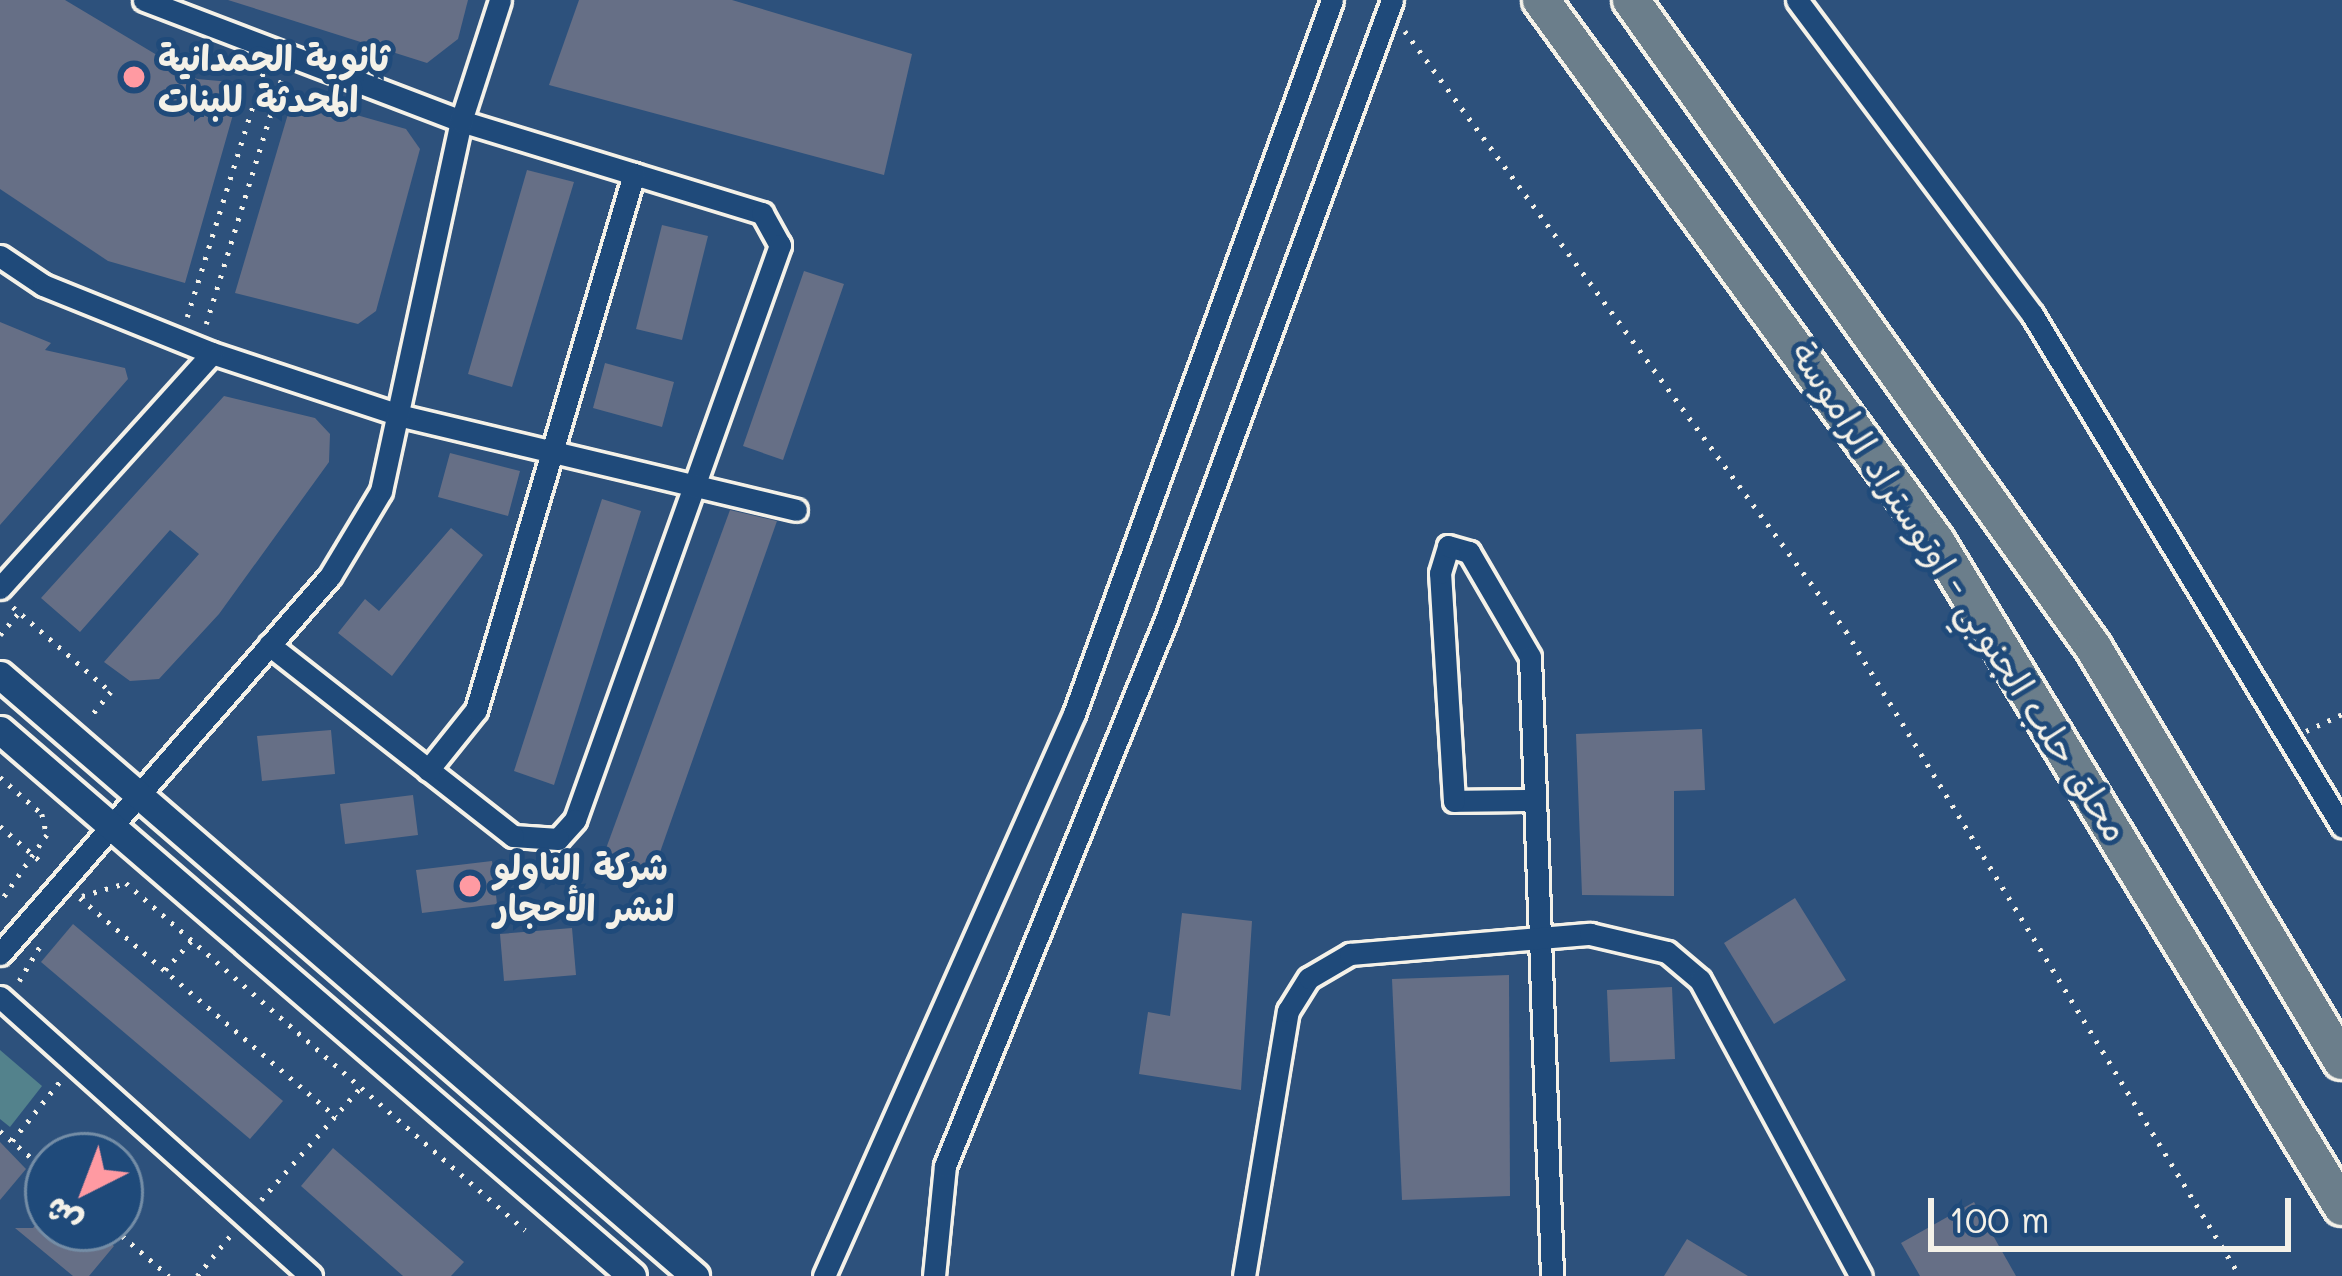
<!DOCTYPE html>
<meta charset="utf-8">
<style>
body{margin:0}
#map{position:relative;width:2342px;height:1276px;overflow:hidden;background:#2d517c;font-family:Mali,"Playpen Sans Arabic",sans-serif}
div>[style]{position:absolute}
.green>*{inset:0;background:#53828c}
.building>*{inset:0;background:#666f86}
.path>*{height:4.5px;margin-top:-2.25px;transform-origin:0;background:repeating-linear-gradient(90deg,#f4f1e8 0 3px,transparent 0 12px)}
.roads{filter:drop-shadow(3px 0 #f4f1e8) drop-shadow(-3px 0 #f4f1e8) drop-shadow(0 3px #f4f1e8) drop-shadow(0 -3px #f4f1e8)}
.minor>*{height:21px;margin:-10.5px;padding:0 10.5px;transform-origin:10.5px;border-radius:10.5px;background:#1f4a7a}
.tertiary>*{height:27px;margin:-13.5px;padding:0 13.5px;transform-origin:13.5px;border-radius:13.5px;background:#1f4a7a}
.trunk>*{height:36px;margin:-18px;padding:0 18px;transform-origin:18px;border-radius:18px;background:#6b7e8b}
.dots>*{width:33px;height:33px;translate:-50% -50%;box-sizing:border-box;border:6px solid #1f4a7a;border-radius:50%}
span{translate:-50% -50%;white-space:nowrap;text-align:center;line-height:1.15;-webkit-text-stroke:10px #1f4a7a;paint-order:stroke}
.poi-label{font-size:36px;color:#f4f1e8;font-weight:700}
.left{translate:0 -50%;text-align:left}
.street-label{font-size:36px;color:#f4f1e8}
.north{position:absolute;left:24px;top:1132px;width:120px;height:120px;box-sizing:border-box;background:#1f4a7a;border:3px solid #748da6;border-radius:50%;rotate:222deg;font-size:33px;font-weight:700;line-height:48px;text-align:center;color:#f4f1e8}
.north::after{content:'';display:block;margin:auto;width:42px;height:54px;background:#ff9aa2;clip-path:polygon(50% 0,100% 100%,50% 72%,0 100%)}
.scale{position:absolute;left:1928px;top:1198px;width:363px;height:54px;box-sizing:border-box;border:6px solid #f4f1e8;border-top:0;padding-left:15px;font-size:36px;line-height:42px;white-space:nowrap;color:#f4f1e8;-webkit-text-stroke:9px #1f4a7a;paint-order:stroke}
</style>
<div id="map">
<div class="green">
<i style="clip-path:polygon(0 1050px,42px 1086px,10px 1127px,0 1119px)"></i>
</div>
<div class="building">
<i style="clip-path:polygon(0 0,65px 0,197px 79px,242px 83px,185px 283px,108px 261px,0 189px)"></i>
<i style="clip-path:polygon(228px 0,468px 0,458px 39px,427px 63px)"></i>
<i style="clip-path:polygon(579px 0,732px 0,912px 54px,884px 175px,549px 85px)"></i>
<i style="clip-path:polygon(293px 97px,406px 129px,420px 149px,376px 311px,358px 324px,235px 293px)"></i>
<i style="clip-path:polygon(527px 170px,574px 182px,512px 387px,468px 374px)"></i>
<i style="clip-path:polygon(662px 225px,708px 236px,682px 340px,636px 329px)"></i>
<i style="clip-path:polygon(804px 271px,844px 284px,783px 460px,743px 446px)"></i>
<i style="clip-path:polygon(0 322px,51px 343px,45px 350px,125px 368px,128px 379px,0 525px)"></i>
<i style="clip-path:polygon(605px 363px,674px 382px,662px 427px,593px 408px)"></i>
<i style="clip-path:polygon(224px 396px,315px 418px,330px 434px,329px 462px,219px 614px,159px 679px,130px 681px,104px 662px,199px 554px,170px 530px,80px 632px,41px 598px)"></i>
<i style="clip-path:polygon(450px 453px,520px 471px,508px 516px,438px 497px)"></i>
<i style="clip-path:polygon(602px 499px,641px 511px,554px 785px,514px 771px)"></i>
<i style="clip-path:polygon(730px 510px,777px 521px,653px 872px,604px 854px)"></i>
<i style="clip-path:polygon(451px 528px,483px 555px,392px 676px,338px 633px,365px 599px,379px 611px)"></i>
<i style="clip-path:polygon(1702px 729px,1705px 790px,1674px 791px,1674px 896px,1582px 895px,1576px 734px)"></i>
<i style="clip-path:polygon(331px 730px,335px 774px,262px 781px,257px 736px)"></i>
<i style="clip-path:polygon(413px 795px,418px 835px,345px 844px,340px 804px)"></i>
<i style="clip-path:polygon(492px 861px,497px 904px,422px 913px,416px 870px)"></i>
<i style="clip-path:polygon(1795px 898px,1846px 980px,1774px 1024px,1724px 943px)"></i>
<i style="clip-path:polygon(1182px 913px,1252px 921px,1241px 1090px,1139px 1074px,1148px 1012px,1170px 1016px)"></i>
<i style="clip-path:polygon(73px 924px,283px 1101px,250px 1139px,41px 962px)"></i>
<i style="clip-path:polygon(572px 928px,576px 975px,504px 981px,500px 934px)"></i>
<i style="clip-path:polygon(1509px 975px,1510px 1196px,1402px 1200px,1392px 979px)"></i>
<i style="clip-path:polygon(1672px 987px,1675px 1059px,1610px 1062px,1607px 990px)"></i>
<i style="clip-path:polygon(0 1142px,26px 1169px,0 1200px)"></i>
<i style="clip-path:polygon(333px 1148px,464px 1262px,451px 1276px,403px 1276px,301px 1186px)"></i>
<i style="clip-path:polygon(1974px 1202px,2016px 1276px,1920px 1276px,1901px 1243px)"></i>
<i style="clip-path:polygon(48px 1210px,48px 1228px,93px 1228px,114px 1246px,89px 1276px,73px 1276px,15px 1228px,33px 1228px)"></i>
<i style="clip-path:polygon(1687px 1239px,1748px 1276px,1664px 1276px)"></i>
</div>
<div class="path">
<i style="left:1405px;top:31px;width:745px;rotate:53.68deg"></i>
<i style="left:1846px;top:631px;width:756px;rotate:58.58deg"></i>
<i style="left:187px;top:317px;width:259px;rotate:-72.7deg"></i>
<i style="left:206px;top:324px;width:258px;rotate:-72.9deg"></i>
<i style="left:13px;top:607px;width:130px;rotate:40.9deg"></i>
<i style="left:111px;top:692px;width:33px;rotate:129deg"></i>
<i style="left:0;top:635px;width:30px;rotate:-50deg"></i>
<i style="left:2306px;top:731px;width:40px;rotate:-25deg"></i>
<i style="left:0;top:777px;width:56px;rotate:41.4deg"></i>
<i style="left:42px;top:814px;width:22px;rotate:77deg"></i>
<i style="left:47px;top:835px;width:83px;rotate:124.7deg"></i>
<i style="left:0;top:826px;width:52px;rotate:41.1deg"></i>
<i style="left:82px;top:896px;width:46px;rotate:-16.5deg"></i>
<i style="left:126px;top:883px;width:529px;rotate:41.01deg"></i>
<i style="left:80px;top:898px;width:337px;rotate:40.5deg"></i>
<i style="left:165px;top:970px;width:40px;rotate:-48deg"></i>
<i style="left:19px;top:981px;width:41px;rotate:-59deg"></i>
<i style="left:0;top:1131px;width:63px;rotate:40.5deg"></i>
<i style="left:12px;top:1141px;width:78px;rotate:-51.2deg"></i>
<i style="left:261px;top:1200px;width:151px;rotate:-48.5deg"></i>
<i style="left:113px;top:1228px;width:74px;rotate:40.6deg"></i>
<i style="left:197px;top:1276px;width:52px;rotate:-50.5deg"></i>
</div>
<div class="roads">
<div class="minor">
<i style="left:144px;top:0;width:339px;rotate:20.9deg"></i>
<i style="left:461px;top:121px;width:315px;rotate:17deg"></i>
<i style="left:762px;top:213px;width:37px;rotate:61deg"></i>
<i style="left:780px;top:245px;width:610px;rotate:109.62deg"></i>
<i style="left:575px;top:820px;width:25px;rotate:132deg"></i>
<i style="left:558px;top:839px;width:45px;rotate:-176.2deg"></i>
<i style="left:513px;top:836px;width:310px;rotate:-141.9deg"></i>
<i style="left:1797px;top:0;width:392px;rotate:53.2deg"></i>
<i style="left:2032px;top:314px;width:599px;rotate:58.81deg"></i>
<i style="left:0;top:256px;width:52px;rotate:34deg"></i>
<i style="left:43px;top:285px;width:182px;rotate:21.9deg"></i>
<i style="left:212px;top:353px;width:200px;rotate:18.3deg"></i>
<i style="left:402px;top:416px;width:405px;rotate:13.4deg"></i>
<i style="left:0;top:588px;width:316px;rotate:-47.9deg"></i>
<i style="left:428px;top:770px;width:77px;rotate:-51.3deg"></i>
<i style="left:476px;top:710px;width:559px;rotate:-73.58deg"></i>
<i style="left:1535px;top:800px;width:81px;rotate:179.3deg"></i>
<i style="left:1454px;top:801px;width:228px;rotate:-93.5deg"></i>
<i style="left:1440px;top:573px;width:28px;rotate:-73deg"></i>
<i style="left:1448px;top:546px;width:22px;rotate:16deg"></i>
<i style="left:1469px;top:552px;width:121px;rotate:59.8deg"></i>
<i style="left:1530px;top:657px;width:619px;rotate:87.96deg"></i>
<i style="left:0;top:954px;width:502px;rotate:-48.88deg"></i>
<i style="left:330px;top:576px;width:99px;rotate:-59deg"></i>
<i style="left:381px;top:491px;width:379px;rotate:-77.8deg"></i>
<i style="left:461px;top:121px;width:127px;rotate:-72.1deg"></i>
<i style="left:0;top:997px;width:418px;rotate:41.9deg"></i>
<i style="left:824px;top:1276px;width:615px;rotate:-66.02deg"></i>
<i style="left:1074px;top:714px;width:759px;rotate:-70.13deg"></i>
<i style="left:934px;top:1276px;width:111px;rotate:-84.3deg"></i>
<i style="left:945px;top:1166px;width:590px;rotate:-68deg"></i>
<i style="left:1166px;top:619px;width:659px;rotate:-69.94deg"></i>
<i style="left:1244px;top:1276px;width:269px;rotate:-80.6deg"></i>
<i style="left:1288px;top:1011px;width:39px;rotate:-58deg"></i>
<i style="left:1309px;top:978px;width:48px;rotate:-30.3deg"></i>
<i style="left:1350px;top:954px;width:241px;rotate:-4.8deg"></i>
<i style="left:1590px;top:934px;width:79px;rotate:13.2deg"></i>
<i style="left:1667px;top:952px;width:43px;rotate:40.3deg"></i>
<i style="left:1700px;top:980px;width:337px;rotate:61.5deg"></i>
</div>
<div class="tertiary">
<i style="left:0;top:675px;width:919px;rotate:40.85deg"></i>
<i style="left:0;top:730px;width:835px;rotate:40.82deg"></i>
</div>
<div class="trunk">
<i style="left:1541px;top:0;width:670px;rotate:53.87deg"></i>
<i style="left:1936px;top:541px;width:780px;rotate:58.63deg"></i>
<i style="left:1631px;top:0;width:795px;rotate:54.47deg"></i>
<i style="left:2093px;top:647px;width:483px;rotate:59deg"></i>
</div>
</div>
<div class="dots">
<i style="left:134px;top:77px;background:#ff9aa2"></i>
<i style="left:470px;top:886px;background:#ff9aa2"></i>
</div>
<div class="poi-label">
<span class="left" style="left:158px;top:77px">ثانوية الحمدانية<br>المحدثة للبنات</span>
<span class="left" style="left:494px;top:886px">شركة الناولو<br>لنشر الأحجار</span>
</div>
<div class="street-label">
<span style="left:1961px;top:591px;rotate:57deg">محلق حلب الجنوبي - اوتوستراد الراموسة</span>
</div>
<div class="north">ش</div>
<div class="scale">100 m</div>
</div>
